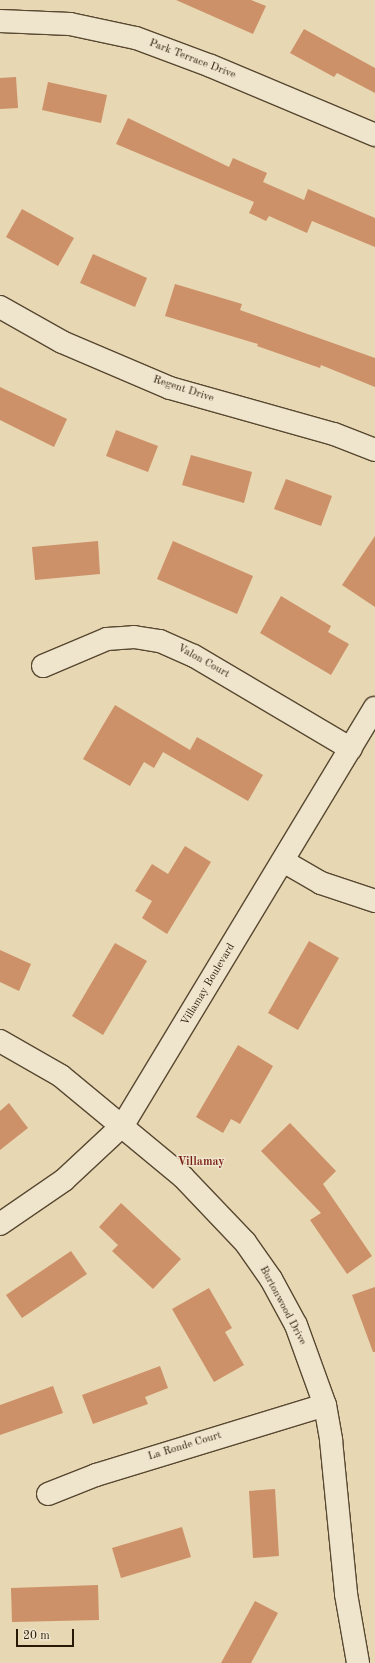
<!DOCTYPE html>
<style>
body{margin:0}
#map{position:relative;width:375px;height:1663px;overflow:hidden;background:#e7d7b2;font-family:"Old Standard TT",serif}
div>[style]{position:absolute}
.building>*{inset:0;background:#cd9169}
.roads{filter:drop-shadow(1px 0 #584831) drop-shadow(-1px 0 #584831) drop-shadow(0 1px #584831) drop-shadow(0 -1px #584831)}
.minor>*{height:22px;margin:-11px;padding:0 11px;transform-origin:11px;border-radius:11px;background:#efe5cd}
span{translate:-50% -50%;white-space:nowrap;text-align:center;line-height:1.15;-webkit-text-stroke:3px #efe5cd;paint-order:stroke}
.street-label{font-size:11px;color:#281806}
.neighbourhood-label{font-size:12px;color:#7a1f14;font-weight:700}
.scale{position:absolute;left:16px;top:1629px;width:58px;height:18px;box-sizing:border-box;border:2px solid #281806;border-top:0;padding-left:5px;font-size:12px;line-height:14px;white-space:nowrap;color:#281806;-webkit-text-stroke:3px #efe5cd;paint-order:stroke}
</style>
<div id="map">
<div class="building">
<i style="clip-path:polygon(176px 0,251px 0,266px 6px,253px 34px)"></i>
<i style="clip-path:polygon(304px 29px,375px 68px,375px 93px,337px 73px,334px 77px,290px 53px)"></i>
<i style="clip-path:polygon(16px 77px,18px 108px,0 109px,0 78px)"></i>
<i style="clip-path:polygon(48px 82px,107px 95px,101px 123px,42px 110px)"></i>
<i style="clip-path:polygon(128px 118px,229px 167px,233px 158px,267px 173px,263px 182px,304px 200px,308px 189px,375px 218px,375px 247px,312px 221px,307px 233px,269px 216px,266px 221px,249px 213px,254px 202px,116px 144px)"></i>
<i style="clip-path:polygon(22px 209px,74px 238px,58px 266px,6px 237px)"></i>
<i style="clip-path:polygon(93px 254px,147px 278px,135px 307px,80px 283px)"></i>
<i style="clip-path:polygon(175px 284px,242px 304px,240px 310px,375px 358px,375px 387px,321px 365px,320px 368px,257px 346px,258px 344px,165px 316px)"></i>
<i style="clip-path:polygon(0 387px,67px 419px,54px 447px,0 420px)"></i>
<i style="clip-path:polygon(116px 430px,158px 446px,148px 472px,106px 456px)"></i>
<i style="clip-path:polygon(191px 455px,252px 472px,244px 503px,182px 485px)"></i>
<i style="clip-path:polygon(286px 479px,332px 496px,321px 526px,274px 509px)"></i>
<i style="clip-path:polygon(375px 536px,375px 607px,342px 585px)"></i>
<i style="clip-path:polygon(98px 541px,100px 574px,35px 580px,32px 547px)"></i>
<i style="clip-path:polygon(173px 541px,253px 576px,237px 614px,157px 579px)"></i>
<i style="clip-path:polygon(281px 596px,331px 626px,328px 632px,349px 644px,331px 675px,260px 633px)"></i>
<i style="clip-path:polygon(115px 705px,190px 750px,197px 737px,263px 775px,248px 801px,163px 752px,154px 768px,144px 762px,130px 786px,83px 759px)"></i>
<i style="clip-path:polygon(185px 846px,211px 862px,167px 934px,142px 918px,152px 901px,135px 891px,152px 864px,168px 874px)"></i>
<i style="clip-path:polygon(309px 941px,339px 958px,298px 1030px,268px 1013px)"></i>
<i style="clip-path:polygon(115px 943px,147px 961px,103px 1035px,72px 1016px)"></i>
<i style="clip-path:polygon(0 950px,31px 964px,19px 991px,0 982px)"></i>
<i style="clip-path:polygon(238px 1045px,273px 1066px,240px 1124px,231px 1119px,223px 1133px,196px 1117px)"></i>
<i style="clip-path:polygon(9px 1103px,28px 1128px,0 1150px,0 1111px)"></i>
<i style="clip-path:polygon(290px 1123px,336px 1171px,323px 1184px,372px 1256px,347px 1274px,310px 1220px,321px 1213px,261px 1151px)"></i>
<i style="clip-path:polygon(121px 1203px,181px 1259px,153px 1289px,112px 1251px,118px 1245px,99px 1227px)"></i>
<i style="clip-path:polygon(71px 1251px,87px 1274px,22px 1318px,6px 1295px)"></i>
<i style="clip-path:polygon(375px 1287px,375px 1352px,373px 1352px,352px 1295px)"></i>
<i style="clip-path:polygon(209px 1288px,232px 1328px,225px 1332px,244px 1365px,214px 1382px,172px 1309px)"></i>
<i style="clip-path:polygon(160px 1366px,168px 1388px,145px 1397px,148px 1404px,93px 1424px,82px 1395px)"></i>
<i style="clip-path:polygon(53px 1386px,63px 1413px,0 1435px,0 1405px)"></i>
<i style="clip-path:polygon(275px 1489px,279px 1556px,253px 1558px,249px 1491px)"></i>
<i style="clip-path:polygon(182px 1527px,191px 1557px,121px 1578px,112px 1548px)"></i>
<i style="clip-path:polygon(98px 1585px,99px 1620px,12px 1622px,11px 1588px)"></i>
<i style="clip-path:polygon(255px 1601px,278px 1613px,251px 1663px,221px 1663px)"></i>
</div>
<div class="roads">
<div class="minor">
<i style="left:0;top:21px;width:70px;rotate:2.5deg"></i>
<i style="left:70px;top:24px;width:67px;rotate:12deg"></i>
<i style="left:136px;top:38px;width:80px;rotate:20.5deg"></i>
<i style="left:211px;top:66px;width:178px;rotate:22.8deg"></i>
<i style="left:0;top:307px;width:71px;rotate:29.4deg"></i>
<i style="left:62px;top:342px;width:117px;rotate:23.1deg"></i>
<i style="left:170px;top:388px;width:170px;rotate:15.7deg"></i>
<i style="left:334px;top:434px;width:44px;rotate:21.3deg"></i>
<i style="left:43px;top:666px;width:69px;rotate:-22.9deg"></i>
<i style="left:107px;top:639px;width:27px;rotate:-4deg"></i>
<i style="left:134px;top:637px;width:26px;rotate:9deg"></i>
<i style="left:160px;top:641px;width:37px;rotate:24deg"></i>
<i style="left:194px;top:656px;width:182px;rotate:30.6deg"></i>
<i style="left:283px;top:861px;width:44px;rotate:30.1deg"></i>
<i style="left:321px;top:883px;width:57px;rotate:18.4deg"></i>
<i style="left:0;top:1041px;width:70px;rotate:29.8deg"></i>
<i style="left:61px;top:1076px;width:158px;rotate:39.6deg"></i>
<i style="left:183px;top:1177px;width:90px;rotate:46.4deg"></i>
<i style="left:245px;top:1242px;width:45px;rotate:54.9deg"></i>
<i style="left:271px;top:1279px;width:52px;rotate:61.5deg"></i>
<i style="left:296px;top:1325px;width:85px;rotate:70.1deg"></i>
<i style="left:325px;top:1405px;width:36px;rotate:80deg"></i>
<i style="left:331px;top:1440px;width:155px;rotate:84.4deg"></i>
<i style="left:346px;top:1594px;width:70px;rotate:80.1deg"></i>
<i style="left:0;top:1224px;width:78px;rotate:-34.5deg"></i>
<i style="left:64px;top:1180px;width:81px;rotate:-43deg"></i>
<i style="left:123px;top:1125px;width:487px;rotate:-58.9deg"></i>
<i style="left:48px;top:1494px;width:52px;rotate:-21.6deg"></i>
<i style="left:96px;top:1475px;width:239px;rotate:-17deg"></i>
</div>
</div>
<div class="street-label">
<span style="left:192px;top:60px;rotate:21deg">Park Terrace Drive</span>
<span style="left:183px;top:390px;rotate:18deg">Regent Drive</span>
<span style="left:203px;top:662px;rotate:29deg">Valon Court</span>
<span style="left:209px;top:985px;rotate:-59deg">Villamay Boulevard</span>
<span style="left:282px;top:1306px;rotate:62deg">Burtonwood Drive</span>
<span style="left:185px;top:1447px;rotate:-17deg">La Ronde Court</span>
</div>
<div class="neighbourhood-label">
<span style="left:201px;top:1163px">Villamay</span>
</div>
<div class="scale">20 m</div>
</div>
